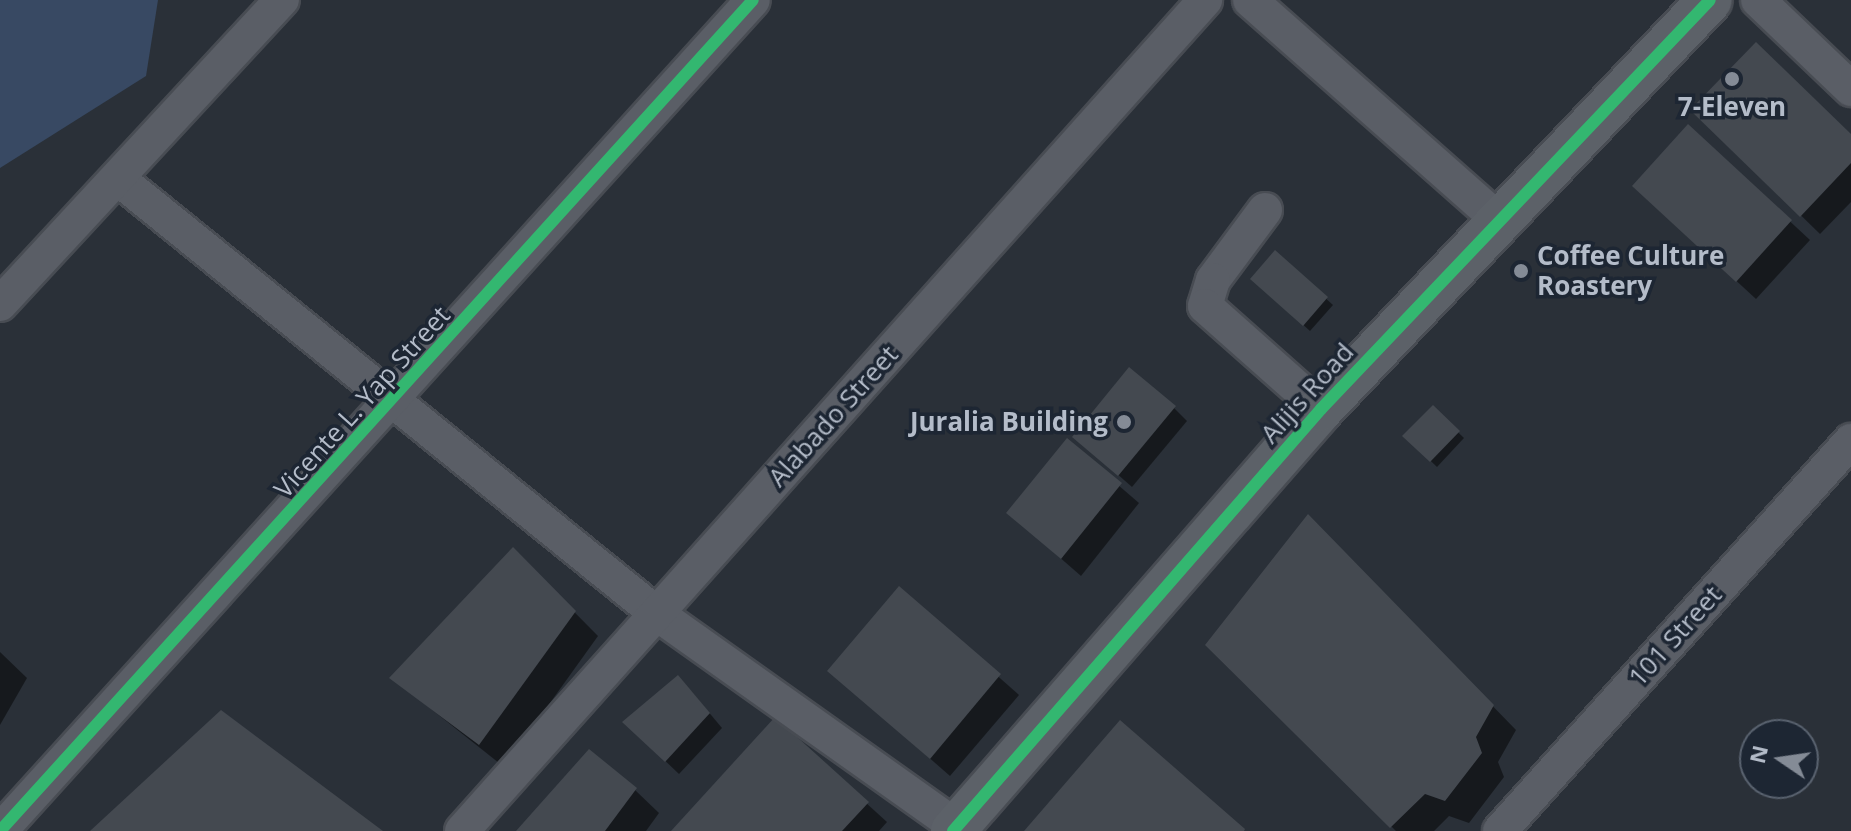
<!DOCTYPE html>
<style>
body{margin:0}
#map{position:relative;width:1851px;height:831px;overflow:hidden;background:#2a3038;font-family:"Open Sans",sans-serif}
div>[style]{position:absolute}
.water>*{inset:0;background:#384963}
.shadow>*{inset:0;background:#0007}
.building>*{inset:0;background:#444950}
.roads{filter:drop-shadow(2px 0 #484c53) drop-shadow(-2px 0 #484c53) drop-shadow(0 2px #484c53) drop-shadow(0 -2px #484c53)}
.minor>*{height:34px;margin:-17px;padding:0 17px;transform-origin:17px;border-radius:17px;background:#5a5e66}
.major>*{height:44px;margin:-22px;padding:0 22px;transform-origin:22px;border-radius:22px;background:#5c6168}
.cycleway>*{height:12px;margin:-6px;padding:0 6px;transform-origin:6px;border-radius:6px;background:#33b770}
.dots>*{width:22px;height:22px;translate:-50% -50%;box-sizing:border-box;border:4px solid #1d2633;border-radius:50%}
span{translate:-50% -50%;white-space:nowrap;text-align:center;line-height:1.15;-webkit-text-stroke:7px #1d2633;paint-order:stroke}
.poi-label{font-size:26px;color:#b4bcc9;font-weight:700}
.left{translate:0 -50%;text-align:left}
.right{translate:-100% -50%;text-align:right}
.street-label{font-size:26px;color:#b4bcc9}
.north{position:absolute;left:1739px;top:719px;width:80px;height:80px;box-sizing:border-box;background:#1d2633;border:2px solid #59626f;border-radius:50%;rotate:283deg;font-size:22px;font-weight:700;line-height:32px;text-align:center;color:#b4bcc9}
.north::after{content:'';display:block;margin:auto;width:28px;height:36px;background:#848b96;clip-path:polygon(50% 0,100% 100%,50% 72%,0 100%)}
</style>
<div id="map">
<div class="water">
<i style="clip-path:polygon(0 0,158px 0,146px 76px,0 168px)"></i>
</div>
<div class="shadow">
<i style="clip-path:polygon(1693px 110px,1851px 137px,1851px 202px,1820px 234px)"></i>
<i style="clip-path:polygon(1688px 127px,1810px 240px,1756px 299px,1654px 205px)"></i>
<i style="clip-path:polygon(1276px 253px,1333px 305px,1310px 331px,1259px 285px)"></i>
<i style="clip-path:polygon(1174px 408px,1187px 421px,1132px 487px,1075px 437px)"></i>
<i style="clip-path:polygon(1433px 408px,1464px 438px,1437px 467px,1405px 436px)"></i>
<i style="clip-path:polygon(1067px 441px,1139px 503px,1081px 576px,1009px 513px)"></i>
<i style="clip-path:polygon(1331px 540px,1516px 730px,1498px 762px,1504px 777px,1469px 823px,1449px 816px,1434px 831px,1396px 831px,1208px 644px)"></i>
<i style="clip-path:polygon(513px 550px,598px 636px,504px 767px,392px 678px)"></i>
<i style="clip-path:polygon(899px 589px,1019px 695px,950px 776px,830px 671px)"></i>
<i style="clip-path:polygon(0 652px,27px 678px,0 725px)"></i>
<i style="clip-path:polygon(691px 691px,722px 728px,679px 774px,638px 735px)"></i>
<i style="clip-path:polygon(775px 720px,887px 822px,879px 831px,673px 831px)"></i>
<i style="clip-path:polygon(635px 790px,659px 813px,646px 831px,519px 831px)"></i>
</div>
<div class="building">
<i style="clip-path:polygon(1756px 42px,1851px 134px,1851px 163px,1800px 217px,1690px 110px)"></i>
<i style="clip-path:polygon(1688px 124px,1792px 220px,1736px 282px,1632px 186px)"></i>
<i style="clip-path:polygon(1275px 250px,1328px 297px,1303px 326px,1250px 279px)"></i>
<i style="clip-path:polygon(1129px 367px,1176px 406px,1118px 476px,1072px 437px)"></i>
<i style="clip-path:polygon(1433px 405px,1460px 431px,1430px 462px,1402px 436px)"></i>
<i style="clip-path:polygon(1067px 438px,1122px 483px,1061px 559px,1006px 513px)"></i>
<i style="clip-path:polygon(1308px 514px,1494px 705px,1476px 737px,1482px 753px,1445px 801px,1425px 794px,1390px 828px,1205px 645px)"></i>
<i style="clip-path:polygon(513px 547px,576px 611px,479px 745px,389px 678px)"></i>
<i style="clip-path:polygon(899px 586px,1001px 674px,930px 759px,827px 671px)"></i>
<i style="clip-path:polygon(678px 675px,710px 713px,665px 762px,622px 722px)"></i>
<i style="clip-path:polygon(221px 710px,383px 831px,90px 831px)"></i>
<i style="clip-path:polygon(775px 717px,869px 802px,842px 831px,671px 831px)"></i>
<i style="clip-path:polygon(1120px 720px,1245px 829px,1244px 831px,1024px 831px)"></i>
<i style="clip-path:polygon(589px 749px,637px 788px,605px 831px,516px 831px)"></i>
</div>
<div class="roads">
<div class="minor">
<i style="left:1250px;top:0;width:329px;rotate:41.5deg"></i>
<i style="left:1758px;top:0;width:129px;rotate:43.7deg"></i>
<i style="left:121px;top:181px;width:688px;rotate:38.92deg"></i>
<i style="left:656px;top:613px;width:369px;rotate:35.4deg"></i>
<i style="left:1265px;top:210px;width:87px;rotate:126.6deg"></i>
<i style="left:1213px;top:280px;width:27px;rotate:107deg"></i>
<i style="left:1205px;top:306px;width:155px;rotate:41.6deg"></i>
<i style="left:0;top:304px;width:415px;rotate:-47.2deg"></i>
<i style="left:0;top:831px;width:1121px;rotate:-47.82deg"></i>
<i style="left:462px;top:831px;width:1115px;rotate:-48.2deg"></i>
<i style="left:1500px;top:831px;width:525px;rotate:-48.01deg"></i>
</div>
<div class="major">
<i style="left:953px;top:831px;width:560px;rotate:-48.91deg"></i>
<i style="left:1321px;top:409px;width:564px;rotate:-46.44deg"></i>
</div>
</div>
<div class="cycleway">
<i style="left:0;top:831px;width:1121px;rotate:-47.82deg"></i>
<i style="left:953px;top:831px;width:560px;rotate:-48.91deg"></i>
<i style="left:1321px;top:409px;width:564px;rotate:-46.44deg"></i>
</div>
<div class="dots">
<i style="left:1732px;top:79px;background:#848b96"></i>
<i style="left:1521px;top:271px;background:#848b96"></i>
<i style="left:1124px;top:422px;background:#848b96"></i>
</div>
<div class="poi-label">
<span style="left:1732px;top:107px">7-Eleven</span>
<span class="left" style="left:1537px;top:271px">Coffee Culture<br>Roastery</span>
<span class="right" style="left:1108px;top:422px">Juralia Building</span>
</div>
<div class="street-label">
<span style="left:1307px;top:393px;rotate:-48deg">Alijis Road</span>
<span style="left:362px;top:402px;rotate:-48deg">Vicente L. Yap Street</span>
<span style="left:833px;top:416px;rotate:-48deg">Alabado Street</span>
<span style="left:1675px;top:636px;rotate:-48deg">101 Street</span>
</div>
<div class="north">N</div>
</div>
